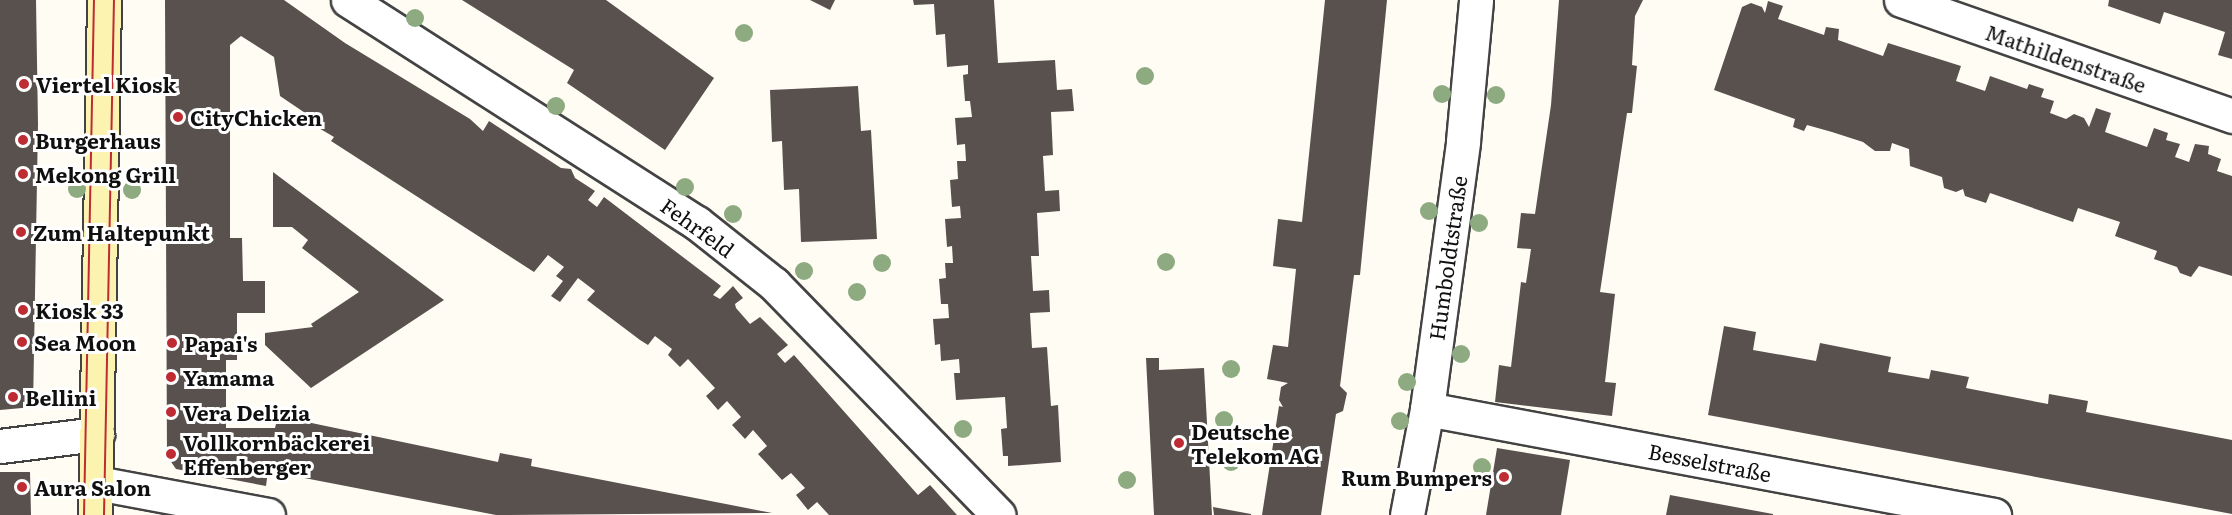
<!DOCTYPE html>
<meta charset="utf-8">
<style>
body{margin:0}
#map{position:relative;width:2232px;height:515px;overflow:hidden;background:#fffcf4;font-family:Literata,serif}
div>[style]{position:absolute}
.building>*{inset:0;background:#59514d}
.roads{filter:drop-shadow(2px 0 #434343) drop-shadow(-2px 0 #434343) drop-shadow(0 2px #434343) drop-shadow(0 -2px #434343)}
.street>*{height:33px;margin:-16.5px;padding:0 16.5px;transform-origin:16.5px;border-radius:16.5px;background:#fff}
.secondary>*{height:33px;margin:-16.5px;padding:0 16.5px;transform-origin:16.5px;border-radius:16.5px;background:#fcf3b1}
.tram>*{height:1.5px;margin:-0.75px;padding:0 0.75px;transform-origin:0.75px;border-radius:0.75px;background:#be2b33}
.trees>*{width:18px;height:18px;margin:-9px;border-radius:50%;background:#8daa80}
.dots>*{width:16px;height:16px;translate:-50% -50%;box-sizing:border-box;border:3px solid #fff;border-radius:50%}
span{translate:-50% -50%;white-space:nowrap;text-align:center;line-height:1.15;-webkit-text-stroke:6px #fff;paint-order:stroke}
.street-label{font-size:21px;color:#101010}
.poi-label{font-size:21px;color:#101010;font-weight:700}
.left{translate:0 -50%;text-align:left}
.right{translate:-100% -50%;text-align:right}
</style>
<div id="map">
<div class="building">
<i style="clip-path:polygon(0 0,36px 0,38px 124px,33px 407px,0 410px)"></i>
<i style="clip-path:polygon(165px 0,284px 0,345px 43px,470px 119px,483px 131px,489px 121px,561px 168px,571px 169px,575px 178px,595px 191px,588px 200px,597px 207px,604px 197px,721px 286px,713px 295px,720px 299px,733px 286px,743px 298px,735px 304px,736px 308px,750px 324px,760px 317px,788px 345px,777px 354px,785px 363px,794px 355px,918px 495px,930px 485px,957px 515px,829px 515px,817px 502px,808px 510px,796px 495px,805px 488px,791px 473px,782px 480px,758px 454px,767px 446px,753px 430px,745px 439px,732px 425px,741px 417px,727px 401px,718px 410px,706px 396px,715px 388px,688px 359px,680px 367px,668px 355px,672px 349px,655px 336px,648px 345px,640px 340px,587px 300px,595px 291px,578px 278px,560px 302px,551px 296px,563px 281px,556px 276px,564px 267px,548px 255px,534px 272px,331px 141px,334px 137px,317px 127px,320px 123px,280px 96px,274px 57px,241px 36px,230px 45px,230px 238px,242px 238px,243px 281px,265px 281px,265px 313px,237px 313px,237px 360px,226px 360px,226px 428px,275px 428px,278px 416px,498px 462px,500px 453px,532px 459px,531px 466px,772px 513px,496px 515px,268px 471px,266px 486px,176px 469px,167px 456px)"></i>
<i style="clip-path:polygon(462px 0,606px 0,714px 78px,665px 150px,567px 83px,574px 70px)"></i>
<i style="clip-path:polygon(810px 0,835px 0,830px 10px)"></i>
<i style="clip-path:polygon(913px 0,994px 0,998px 63px,1055px 60px,1057px 90px,1072px 89px,1074px 111px,1051px 112px,1053px 155px,1043px 156px,1045px 191px,1059px 190px,1060px 211px,1037px 213px,1039px 256px,1031px 256px,1033px 291px,1049px 290px,1050px 312px,1030px 313px,1032px 348px,1047px 347px,1051px 406px,1058px 405px,1061px 462px,1008px 466px,1008px 456px,1003px 456px,1001px 429px,1007px 428px,1005px 397px,956px 400px,954px 373px,960px 373px,959px 359px,941px 361px,940px 344px,935px 345px,933px 319px,949px 318px,948px 304px,941px 304px,939px 279px,946px 278px,945px 263px,953px 263px,952px 246px,947px 247px,945px 219px,961px 218px,960px 206px,952px 207px,950px 180px,958px 179px,957px 161px,966px 161px,965px 144px,957px 145px,955px 118px,972px 117px,970px 101px,965px 101px,963px 75px,968px 74px,968px 65px,947px 67px,945px 34px,936px 35px,934px 4px,914px 5px)"></i>
<i style="clip-path:polygon(1325px 0,1387px 0,1360px 275px,1354px 275px,1340px 386px,1347px 393px,1343px 411px,1336px 414px,1321px 515px,1262px 515px,1279px 406px,1283px 407px,1279px 400px,1281px 387px,1288px 383px,1267px 379px,1273px 345px,1288px 347px,1296px 269px,1273px 266px,1278px 219px,1302px 222px)"></i>
<i style="clip-path:polygon(1559px 0,1643px 0,1635px 16px,1632px 65px,1637px 66px,1632px 113px,1627px 113px,1600px 292px,1615px 294px,1605px 382px,1616px 383px,1612px 416px,1495px 402px,1499px 365px,1511px 367px,1521px 282px,1526px 283px,1531px 249px,1517px 248px,1521px 213px,1535px 214px,1551px 105px)"></i>
<i style="clip-path:polygon(2109px 0,2232px 0,2232px 59px,2218px 55px,2225px 32px,2164px 12px,2160px 24px,2108px 6px)"></i>
<i style="clip-path:polygon(1768px 1px,1783px 6px,1778px 19px,1824px 35px,1826px 27px,1839px 29px,1838px 40px,1883px 56px,1888px 43px,1961px 66px,1956px 81px,1985px 91px,1990px 76px,2027px 89px,2029px 84px,2044px 89px,2041px 97px,2054px 101px,2050px 113px,2066px 119px,2074px 114px,2084px 118px,2089px 127px,2096px 108px,2111px 113px,2105px 132px,2147px 147px,2154px 128px,2168px 133px,2166px 140px,2180px 144px,2175px 157px,2189px 162px,2195px 144px,2209px 146px,2208px 154px,2221px 159px,2217px 171px,2232px 176px,2232px 276px,2199px 266px,2191px 277px,2180px 273px,2177px 267px,2154px 259px,2157px 251px,2115px 236px,2120px 222px,2078px 208px,2073px 222px,1990px 193px,1986px 203px,1965px 196px,1963px 189px,1956px 192px,1944px 188px,1942px 177px,1910px 166px,1909px 149px,1892px 143px,1890px 151px,1875px 151px,1863px 142px,1832px 132px,1807px 125px,1804px 131px,1793px 127px,1795px 119px,1714px 90px,1742px 7px,1751px 3px,1762px 7px,1765px 13px)"></i>
<i style="clip-path:polygon(858px 86px,861px 131px,871px 130px,877px 239px,801px 242px,799px 189px,784px 190px,782px 141px,772px 142px,770px 90px)"></i>
<i style="clip-path:polygon(273px 172px,444px 300px,311px 388px,265px 345px,265px 333px,313px 327px,311px 324px,359px 292px,302px 248px,308px 240px,292px 227px,273px 227px)"></i>
<i style="clip-path:polygon(1724px 326px,1756px 332px,1753px 350px,1816px 361px,1820px 343px,1891px 357px,1888px 372px,1929px 379px,1931px 370px,1969px 377px,1966px 388px,2048px 404px,2049px 394px,2088px 401px,2086px 412px,2232px 440px,2232px 514px,1708px 415px)"></i>
<i style="clip-path:polygon(1146px 358px,1159px 358px,1159px 370px,1204px 368px,1212px 515px,1154px 515px)"></i>
<i style="clip-path:polygon(1497px 448px,1570px 460px,1561px 515px,1486px 515px)"></i>
<i style="clip-path:polygon(0 472px,30px 472px,31px 515px,0 515px)"></i>
<i style="clip-path:polygon(1670px 495px,1773px 514px,1773px 515px,1666px 515px)"></i>
<i style="clip-path:polygon(1213px 507px,1251px 514px,1251px 515px,1214px 515px)"></i>
</div>
<div class="roads">
<div class="street">
<i style="left:348px;top:0;width:414px;rotate:32.6deg"></i>
<i style="left:697px;top:223px;width:98px;rotate:38.4deg"></i>
<i style="left:774px;top:284px;width:322px;rotate:45.8deg"></i>
<i style="left:1901px;top:0;width:351px;rotate:19.3deg"></i>
<i style="left:1427px;top:409px;width:577px;rotate:10.59deg"></i>
<i style="left:0;top:446px;width:98px;rotate:-7.1deg"></i>
<i style="left:97px;top:483px;width:174px;rotate:10.6deg"></i>
<i style="left:1407px;top:515px;width:108px;rotate:-79.3deg"></i>
<i style="left:1427px;top:409px;width:270px;rotate:-82.3deg"></i>
<i style="left:1463px;top:141px;width:142px;rotate:-84.7deg"></i>
</div>
<div class="secondary">
<i style="left:95px;top:515px;width:515px;rotate:-89deg"></i>
</div>
</div>
<div class="tram">
<i style="left:84px;top:515px;width:515px;rotate:-88.89deg"></i>
<i style="left:104px;top:515px;width:515px;rotate:-88.89deg"></i>
</div>
<div class="trees">
<i style="left:415px;top:18px"></i>
<i style="left:744px;top:33px"></i>
<i style="left:1145px;top:76px"></i>
<i style="left:1442px;top:94px"></i>
<i style="left:1496px;top:95px"></i>
<i style="left:556px;top:106px"></i>
<i style="left:685px;top:187px"></i>
<i style="left:77px;top:189px"></i>
<i style="left:132px;top:190px"></i>
<i style="left:1429px;top:211px"></i>
<i style="left:733px;top:214px"></i>
<i style="left:1479px;top:223px"></i>
<i style="left:1166px;top:262px"></i>
<i style="left:882px;top:263px"></i>
<i style="left:804px;top:271px"></i>
<i style="left:857px;top:292px"></i>
<i style="left:1461px;top:354px"></i>
<i style="left:1231px;top:369px"></i>
<i style="left:1407px;top:382px"></i>
<i style="left:1224px;top:420px"></i>
<i style="left:1400px;top:421px"></i>
<i style="left:963px;top:429px"></i>
<i style="left:1231px;top:462px"></i>
<i style="left:1482px;top:467px"></i>
<i style="left:1127px;top:480px"></i>
</div>
<div class="dots">
<i style="left:24px;top:84px;background:#be2b33"></i>
<i style="left:178px;top:117px;background:#be2b33"></i>
<i style="left:23px;top:140px;background:#be2b33"></i>
<i style="left:23px;top:174px;background:#be2b33"></i>
<i style="left:21px;top:232px;background:#be2b33"></i>
<i style="left:23px;top:310px;background:#be2b33"></i>
<i style="left:22px;top:342px;background:#be2b33"></i>
<i style="left:172px;top:343px;background:#be2b33"></i>
<i style="left:171px;top:377px;background:#be2b33"></i>
<i style="left:13px;top:397px;background:#be2b33"></i>
<i style="left:171px;top:412px;background:#be2b33"></i>
<i style="left:1179px;top:443px;background:#be2b33"></i>
<i style="left:171px;top:454px;background:#be2b33"></i>
<i style="left:1504px;top:477px;background:#be2b33"></i>
<i style="left:22px;top:487px;background:#be2b33"></i>
</div>
<div class="street-label">
<span style="left:2066px;top:58px;rotate:19deg">Mathildenstraße</span>
<span style="left:698px;top:227px;rotate:36deg">Fehrfeld</span>
<span style="left:1447px;top:258px;rotate:-82deg">Humboldtstraße</span>
<span style="left:1710px;top:462px;rotate:11deg">Besselstraße</span>
</div>
<div class="poi-label">
<span class="left" style="left:36px;top:84px">Viertel Kiosk</span>
<span class="left" style="left:190px;top:117px">CityChicken</span>
<span class="left" style="left:35px;top:140px">Burgerhaus</span>
<span class="left" style="left:35px;top:174px">Mekong Grill</span>
<span class="left" style="left:33px;top:232px">Zum Haltepunkt</span>
<span class="left" style="left:35px;top:310px">Kiosk 33</span>
<span class="left" style="left:34px;top:342px">Sea Moon</span>
<span class="left" style="left:184px;top:343px">Papai's</span>
<span class="left" style="left:183px;top:377px">Yamama</span>
<span class="left" style="left:25px;top:397px">Bellini</span>
<span class="left" style="left:183px;top:412px">Vera Delizia</span>
<span class="left" style="left:1191px;top:443px">Deutsche<br>Telekom AG</span>
<span class="left" style="left:183px;top:454px">Vollkornbäckerei<br>Effenberger</span>
<span class="right" style="left:1492px;top:477px">Rum Bumpers</span>
<span class="left" style="left:34px;top:487px">Aura Salon</span>
</div>
</div>
